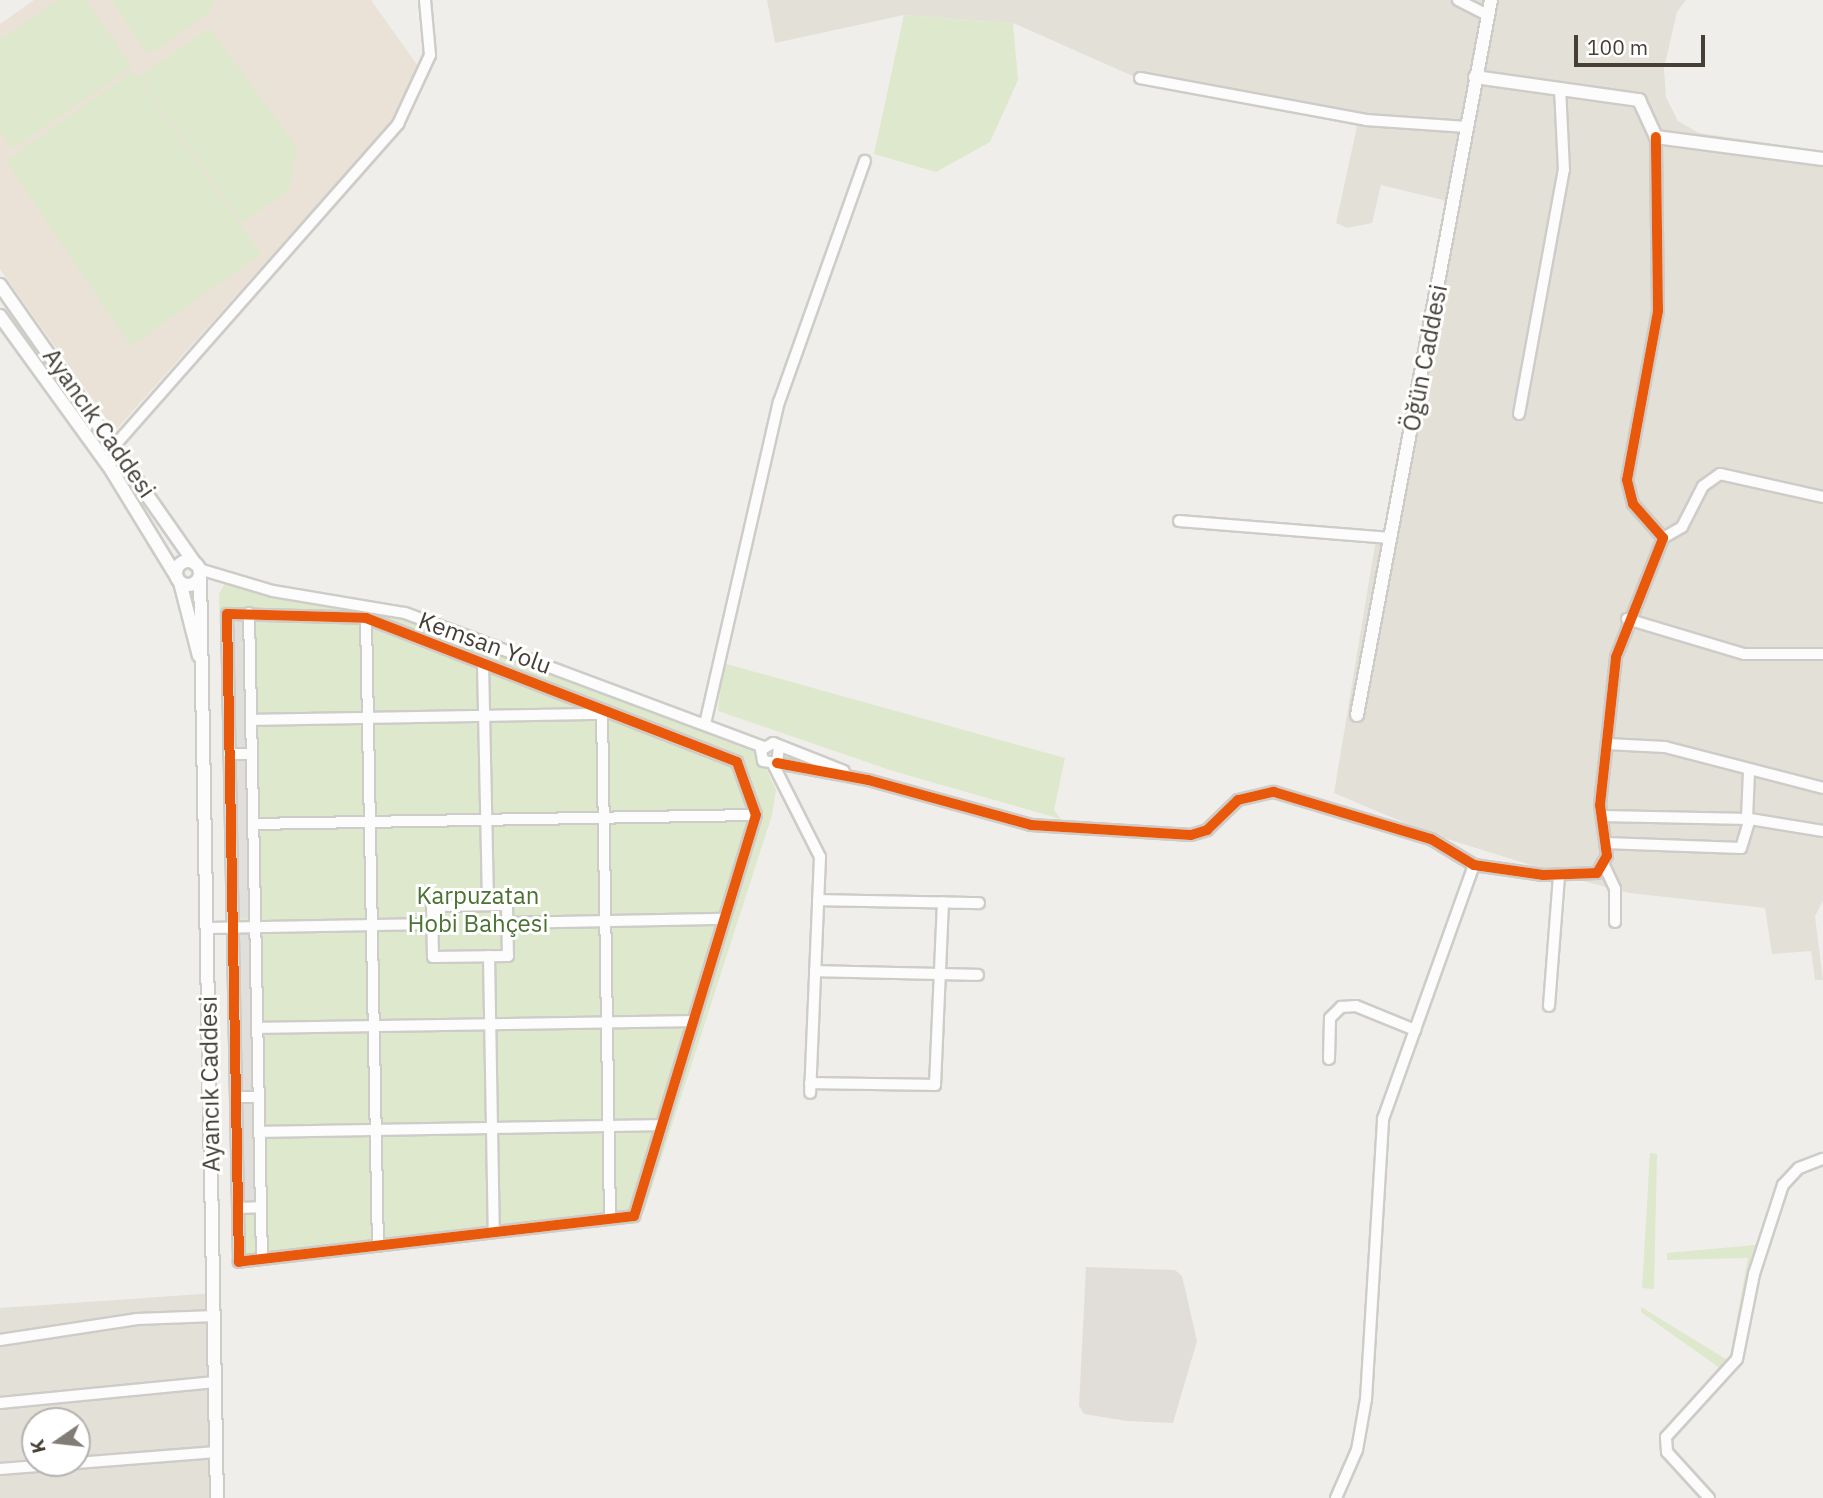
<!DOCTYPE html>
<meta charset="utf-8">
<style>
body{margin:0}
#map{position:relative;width:1823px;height:1498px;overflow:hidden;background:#f0eeea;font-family:"IBM Plex Sans",sans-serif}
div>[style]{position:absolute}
.residential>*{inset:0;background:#e3e0d8}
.commercial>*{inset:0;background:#eae2d7}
.industrial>*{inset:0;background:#e1deda}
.green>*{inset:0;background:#dee8cc}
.parking>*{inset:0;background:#e1dfdb}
.roads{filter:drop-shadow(2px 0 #ceccc8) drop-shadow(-2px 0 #ceccc8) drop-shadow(0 2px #ceccc8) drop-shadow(0 -2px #ceccc8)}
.minor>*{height:10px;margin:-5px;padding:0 5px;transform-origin:5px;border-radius:5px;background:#fdfcfc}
.tertiary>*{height:12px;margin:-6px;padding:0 6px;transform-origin:6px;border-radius:6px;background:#fdfcfc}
.tertiary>.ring{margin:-6px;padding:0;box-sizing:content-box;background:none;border:12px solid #fdfcfc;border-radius:50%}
.cycleway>*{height:10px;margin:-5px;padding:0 5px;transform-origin:5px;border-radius:5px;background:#e8590c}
span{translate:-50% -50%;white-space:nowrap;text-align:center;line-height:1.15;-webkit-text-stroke:6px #fff;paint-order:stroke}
.street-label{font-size:24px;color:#453f37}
.park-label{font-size:24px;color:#4a7230}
.north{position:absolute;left:21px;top:1407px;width:70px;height:70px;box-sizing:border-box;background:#fff;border:2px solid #b5b2af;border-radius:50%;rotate:256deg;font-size:19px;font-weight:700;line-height:28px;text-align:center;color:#453f37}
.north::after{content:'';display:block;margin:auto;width:24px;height:32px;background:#817c76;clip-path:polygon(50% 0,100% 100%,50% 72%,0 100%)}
.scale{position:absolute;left:1574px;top:35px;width:131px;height:32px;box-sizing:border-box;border:4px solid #453f37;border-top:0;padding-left:9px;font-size:21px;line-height:24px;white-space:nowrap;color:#453f37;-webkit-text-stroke:5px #fff;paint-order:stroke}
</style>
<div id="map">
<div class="residential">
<i style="clip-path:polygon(767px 0,1686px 0,1677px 12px,1664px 68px,1666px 97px,1678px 121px,1699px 133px,1823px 151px,1823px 901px,1815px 916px,1823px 980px,1815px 980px,1811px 951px,1772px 954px,1765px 908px,1629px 893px,1579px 880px,1431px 834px,1334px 793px,1375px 545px,1387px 531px,1447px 207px,1443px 200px,1381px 185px,1372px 223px,1347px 228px,1336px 223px,1357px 126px,1146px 82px,1013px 23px,904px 15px,775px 43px)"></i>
<i style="clip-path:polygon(evenodd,216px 1293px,218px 1498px,0 1498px,0 1308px,216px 1293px,35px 1421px,77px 1421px,77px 1463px,35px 1463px,35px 1421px)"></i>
</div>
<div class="commercial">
<i style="clip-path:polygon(34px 0,371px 0,418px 66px,397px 115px,115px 431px,0 269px,0 24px)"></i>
</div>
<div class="industrial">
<i style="clip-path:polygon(1086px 1267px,1175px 1270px,1182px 1276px,1197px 1341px,1173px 1423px,1127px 1421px,1084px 1414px,1079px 1406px)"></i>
</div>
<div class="green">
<i style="clip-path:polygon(58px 0,86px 0,132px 67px,12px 149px,0 131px,0 40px)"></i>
<i style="clip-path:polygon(112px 0,214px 0,212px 10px,155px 52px,145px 52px)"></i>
<i style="clip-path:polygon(904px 15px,1013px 23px,1018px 80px,990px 142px,936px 172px,874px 154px)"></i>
<i style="clip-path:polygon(209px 28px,297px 147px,289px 190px,242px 223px,139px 77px)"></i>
<i style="clip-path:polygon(133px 71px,261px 254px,131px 346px,6px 161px)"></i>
<i style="clip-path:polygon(231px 573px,269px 593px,367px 600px,757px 750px,776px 790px,772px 815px,644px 1212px,235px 1259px,219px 594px)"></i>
<i style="clip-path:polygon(723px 663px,1065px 758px,1054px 810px,1061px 819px,893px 771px,718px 711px)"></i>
<i style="clip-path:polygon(1650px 1153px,1657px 1154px,1654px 1289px,1642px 1288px)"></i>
<i style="clip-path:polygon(1755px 1245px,1761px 1247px,1728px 1374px,1641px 1312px,1641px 1307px,1729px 1361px,1748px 1258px,1667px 1260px,1667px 1253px)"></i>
</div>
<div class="parking">
<i style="clip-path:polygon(241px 621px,249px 747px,238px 751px,233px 625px)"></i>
<i style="clip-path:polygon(238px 758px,249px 761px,251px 915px,244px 919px,237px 915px)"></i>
<i style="clip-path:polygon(245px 931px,252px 936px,254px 1091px,247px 1095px,239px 1092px,237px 937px)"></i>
<i style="clip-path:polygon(242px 1101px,254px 1106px,255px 1201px,245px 1205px)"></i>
</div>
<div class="roads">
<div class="minor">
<i style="left:1458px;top:0;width:34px;rotate:27deg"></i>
<i style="left:1140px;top:78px;width:230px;rotate:10.5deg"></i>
<i style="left:1366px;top:120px;width:101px;rotate:4deg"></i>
<i style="left:1519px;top:414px;width:248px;rotate:-79.6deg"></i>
<i style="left:1564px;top:170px;width:81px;rotate:-92.8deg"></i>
<i style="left:116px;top:444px;width:427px;rotate:-48.6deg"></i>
<i style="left:398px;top:124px;width:76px;rotate:-65.1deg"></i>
<i style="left:430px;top:55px;width:55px;rotate:-95.2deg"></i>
<i style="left:1179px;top:521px;width:212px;rotate:4.6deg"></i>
<i style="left:1663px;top:538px;width:22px;rotate:-30deg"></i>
<i style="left:1682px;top:527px;width:46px;rotate:-62.9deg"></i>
<i style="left:1703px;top:486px;width:21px;rotate:-35deg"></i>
<i style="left:1720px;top:474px;width:106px;rotate:12.6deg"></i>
<i style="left:199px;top:569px;width:77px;rotate:16.6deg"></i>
<i style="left:273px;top:591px;width:134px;rotate:9.5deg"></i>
<i style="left:405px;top:613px;width:382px;rotate:20.5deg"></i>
<i style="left:249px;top:613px;width:646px;rotate:88.85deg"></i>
<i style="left:227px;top:614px;width:139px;rotate:1.6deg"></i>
<i style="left:366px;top:618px;width:398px;rotate:21.2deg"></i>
<i style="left:737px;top:762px;width:56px;rotate:70.3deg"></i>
<i style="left:756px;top:815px;width:419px;rotate:106.9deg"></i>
<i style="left:634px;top:1216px;width:398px;rotate:173.4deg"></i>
<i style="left:239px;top:1262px;width:648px;rotate:-91.06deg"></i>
<i style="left:366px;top:618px;width:628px;rotate:88.91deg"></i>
<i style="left:1627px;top:619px;width:122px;rotate:16.7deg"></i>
<i style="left:1744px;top:654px;width:79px"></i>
<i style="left:483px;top:663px;width:242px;rotate:88.8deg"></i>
<i style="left:602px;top:710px;width:508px;rotate:89.1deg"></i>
<i style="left:251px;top:720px;width:349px;rotate:-1deg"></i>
<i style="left:705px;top:724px;width:330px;rotate:-77.1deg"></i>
<i style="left:779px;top:402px;width:256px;rotate:-70.4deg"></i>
<i style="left:1607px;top:744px;width:58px;rotate:3deg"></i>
<i style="left:1665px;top:747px;width:163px;rotate:14.5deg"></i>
<i style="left:779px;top:747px;width:16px;rotate:97deg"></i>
<i style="left:777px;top:763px;width:14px;rotate:-172deg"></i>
<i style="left:763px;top:761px;width:11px;rotate:-100deg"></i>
<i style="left:761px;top:750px;width:14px;rotate:-30deg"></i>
<i style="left:773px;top:743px;width:76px;rotate:21.5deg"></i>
<i style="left:229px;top:754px;width:23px"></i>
<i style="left:777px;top:763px;width:93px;rotate:10.6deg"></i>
<i style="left:868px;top:780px;width:169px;rotate:15.4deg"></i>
<i style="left:1031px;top:825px;width:160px;rotate:3.6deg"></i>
<i style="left:1191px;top:835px;width:17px;rotate:-17deg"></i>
<i style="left:1207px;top:830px;width:43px;rotate:-44.1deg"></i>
<i style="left:1238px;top:800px;width:37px;rotate:-13deg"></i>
<i style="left:1274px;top:792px;width:164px;rotate:16.7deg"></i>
<i style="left:1431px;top:839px;width:50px;rotate:31.2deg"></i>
<i style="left:1474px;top:865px;width:70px;rotate:8.2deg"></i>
<i style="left:1543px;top:875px;width:54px;rotate:-2.1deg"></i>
<i style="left:1597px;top:873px;width:20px;rotate:-60deg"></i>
<i style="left:1607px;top:856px;width:51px;rotate:-97.8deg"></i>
<i style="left:1600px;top:805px;width:149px;rotate:-83.8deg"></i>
<i style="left:1616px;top:657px;width:128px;rotate:-68.4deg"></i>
<i style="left:1663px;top:538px;width:45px;rotate:-131.4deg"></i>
<i style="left:1633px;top:504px;width:25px;rotate:-104deg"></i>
<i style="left:1627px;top:480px;width:172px;rotate:-79.6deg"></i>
<i style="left:1658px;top:311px;width:174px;rotate:-90.7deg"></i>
<i style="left:773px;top:764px;width:104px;rotate:63.2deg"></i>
<i style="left:820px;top:857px;width:236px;rotate:92.4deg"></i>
<i style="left:1602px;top:816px;width:148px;rotate:1.2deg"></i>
<i style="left:1750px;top:819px;width:74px;rotate:9.3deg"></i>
<i style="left:1747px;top:819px;width:47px;rotate:-87.6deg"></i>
<i style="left:253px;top:824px;width:503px;rotate:-1.03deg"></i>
<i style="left:1605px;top:843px;width:136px;rotate:2.1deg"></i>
<i style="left:1741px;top:848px;width:30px;rotate:-73deg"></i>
<i style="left:1604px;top:865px;width:26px;rotate:65deg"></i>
<i style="left:1615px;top:889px;width:33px;rotate:90deg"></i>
<i style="left:818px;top:900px;width:161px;rotate:1.1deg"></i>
<i style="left:507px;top:905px;width:51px;rotate:88.9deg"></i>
<i style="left:508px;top:956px;width:75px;rotate:179.2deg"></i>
<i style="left:433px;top:957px;width:51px;rotate:-91.1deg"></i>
<i style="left:432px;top:906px;width:75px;rotate:-0.8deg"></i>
<i style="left:507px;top:923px;width:217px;rotate:-1.1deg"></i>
<i style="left:208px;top:928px;width:224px;rotate:-1deg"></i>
<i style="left:489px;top:956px;width:276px;rotate:89deg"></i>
<i style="left:815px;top:971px;width:163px;rotate:1.4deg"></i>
<i style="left:1549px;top:1006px;width:131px;rotate:-85.6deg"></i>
<i style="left:257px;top:1028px;width:436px;rotate:-0.9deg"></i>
<i style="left:1329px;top:1059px;width:41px;rotate:-88.6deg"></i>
<i style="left:1330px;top:1018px;width:16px;rotate:-45deg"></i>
<i style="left:1341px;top:1007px;width:15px;rotate:-4deg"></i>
<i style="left:1356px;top:1006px;width:64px;rotate:22.1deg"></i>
<i style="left:810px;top:1083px;width:125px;rotate:0.9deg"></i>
<i style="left:935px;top:1085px;width:183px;rotate:-87.5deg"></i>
<i style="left:236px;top:1097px;width:23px"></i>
<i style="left:259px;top:1132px;width:403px;rotate:-1deg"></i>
<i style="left:238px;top:1208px;width:23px;rotate:-2deg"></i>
<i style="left:0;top:1340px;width:139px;rotate:-8.7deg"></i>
<i style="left:137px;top:1319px;width:78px;rotate:-2.2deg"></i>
<i style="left:0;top:1403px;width:216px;rotate:-5.6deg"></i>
<i style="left:0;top:1469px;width:217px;rotate:-4.5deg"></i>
<i style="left:1336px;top:1498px;width:52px;rotate:-66.4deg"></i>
<i style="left:1357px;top:1450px;width:52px;rotate:-80deg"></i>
<i style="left:1366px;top:1399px;width:281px;rotate:-86.5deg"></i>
<i style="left:1383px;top:1119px;width:270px;rotate:-70.3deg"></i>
<i style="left:1709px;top:1498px;width:62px;rotate:-132.4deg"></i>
<i style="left:1667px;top:1452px;width:15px;rotate:-94deg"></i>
<i style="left:1666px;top:1437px;width:105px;rotate:-47.7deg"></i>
<i style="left:1737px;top:1359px;width:87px;rotate:-78.7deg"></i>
<i style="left:1754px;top:1274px;width:94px;rotate:-72deg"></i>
<i style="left:1783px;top:1185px;width:23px;rotate:-47deg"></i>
<i style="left:1799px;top:1168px;width:26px;rotate:-21deg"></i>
</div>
<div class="tertiary">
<i style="left:1475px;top:77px;width:166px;rotate:8deg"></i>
<i style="left:1639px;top:100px;width:41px;rotate:65.3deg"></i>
<i style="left:1656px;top:137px;width:168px;rotate:7.5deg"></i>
<i style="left:0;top:285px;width:340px;rotate:55deg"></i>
<i style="left:0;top:316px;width:191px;rotate:54.1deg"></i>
<i style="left:112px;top:471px;width:123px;rotate:58.6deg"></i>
<i class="ring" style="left:176px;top:561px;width:12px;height:12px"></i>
<i style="left:200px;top:573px;width:925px;rotate:88.95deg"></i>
<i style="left:180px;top:582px;width:76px;rotate:75.6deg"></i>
<i style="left:1357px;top:715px;width:727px;rotate:-79.39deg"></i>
</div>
</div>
<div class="cycleway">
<i style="left:227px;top:614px;width:139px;rotate:1.6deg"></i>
<i style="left:366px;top:618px;width:398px;rotate:21.2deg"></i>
<i style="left:737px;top:762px;width:56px;rotate:70.3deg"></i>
<i style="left:756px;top:815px;width:419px;rotate:106.9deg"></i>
<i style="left:634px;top:1216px;width:398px;rotate:173.4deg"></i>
<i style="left:239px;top:1262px;width:648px;rotate:-91.06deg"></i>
<i style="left:777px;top:763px;width:93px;rotate:10.6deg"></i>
<i style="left:868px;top:780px;width:169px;rotate:15.4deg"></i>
<i style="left:1031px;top:825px;width:160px;rotate:3.6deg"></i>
<i style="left:1191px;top:835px;width:17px;rotate:-17deg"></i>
<i style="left:1207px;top:830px;width:43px;rotate:-44.1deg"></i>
<i style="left:1238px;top:800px;width:37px;rotate:-13deg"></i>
<i style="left:1274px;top:792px;width:164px;rotate:16.7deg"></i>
<i style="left:1431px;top:839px;width:50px;rotate:31.2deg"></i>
<i style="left:1474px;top:865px;width:70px;rotate:8.2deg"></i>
<i style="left:1543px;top:875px;width:54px;rotate:-2.1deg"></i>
<i style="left:1597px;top:873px;width:20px;rotate:-60deg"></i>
<i style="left:1607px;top:856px;width:51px;rotate:-97.8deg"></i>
<i style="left:1600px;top:805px;width:149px;rotate:-83.8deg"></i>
<i style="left:1616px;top:657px;width:128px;rotate:-68.4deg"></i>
<i style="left:1663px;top:538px;width:45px;rotate:-131.4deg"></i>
<i style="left:1633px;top:504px;width:25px;rotate:-104deg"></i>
<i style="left:1627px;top:480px;width:172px;rotate:-79.6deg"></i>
<i style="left:1658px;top:311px;width:174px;rotate:-90.7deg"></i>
</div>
<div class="street-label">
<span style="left:1425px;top:358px;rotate:-79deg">Öğün Caddesi</span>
<span style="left:99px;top:423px;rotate:55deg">Ayancık Caddesi</span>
<span style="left:485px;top:643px;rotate:20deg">Kemsan Yolu</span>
<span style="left:210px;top:1084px;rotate:-91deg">Ayancık Caddesi</span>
</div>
<div class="park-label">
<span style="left:478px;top:910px">Karpuzatan<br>Hobi Bahçesi</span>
</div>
<div class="north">K</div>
<div class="scale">100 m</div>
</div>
